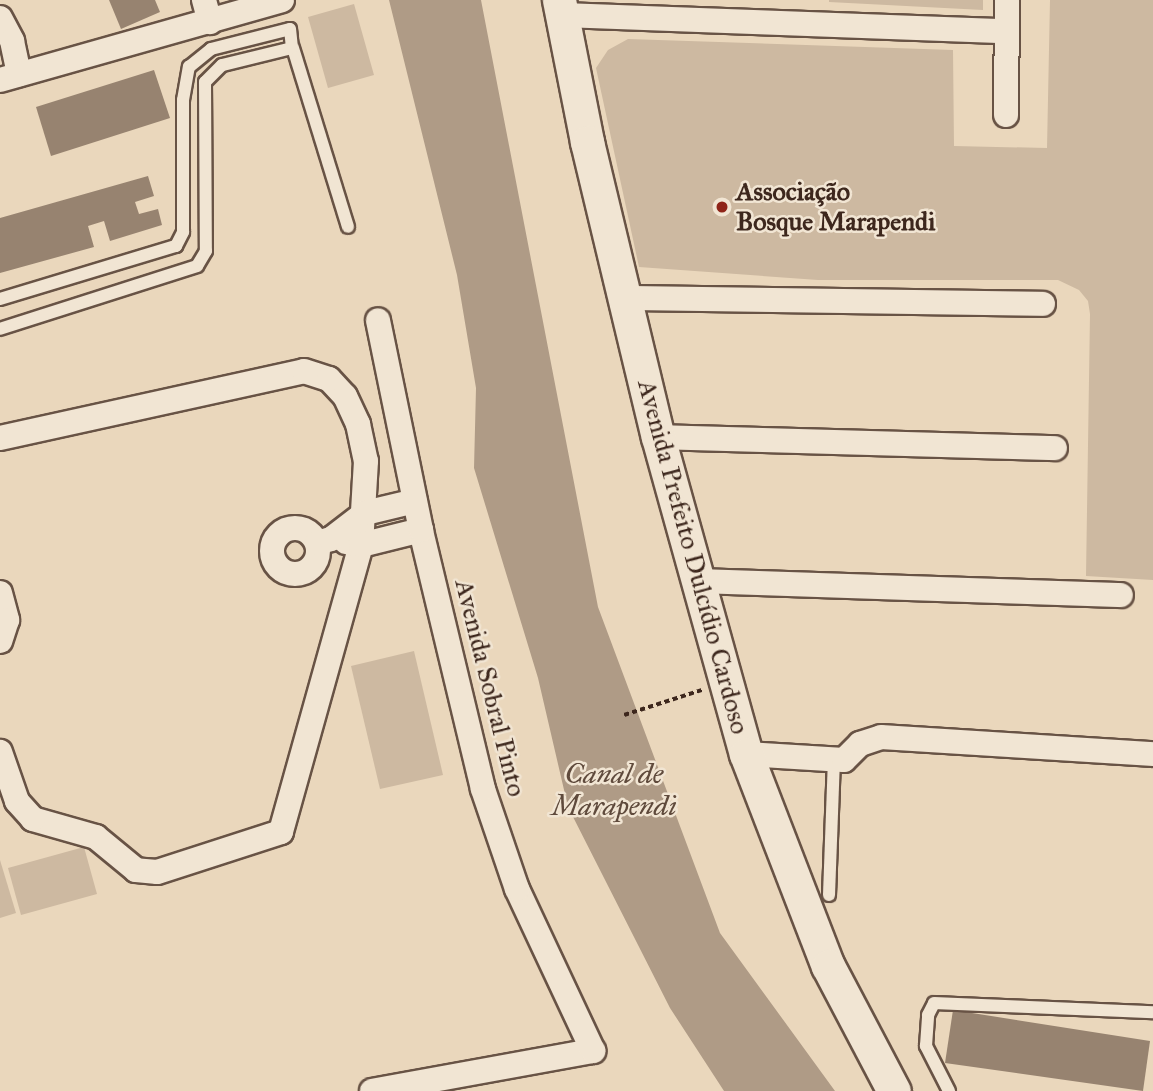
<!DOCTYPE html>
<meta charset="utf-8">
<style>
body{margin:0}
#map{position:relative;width:1153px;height:1091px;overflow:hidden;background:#ead7bc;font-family:"IM FELL Great Primer",serif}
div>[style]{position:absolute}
.green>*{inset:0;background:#cdb9a1}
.water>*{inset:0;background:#af9b86}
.building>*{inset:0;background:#978370}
.path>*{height:3.5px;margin-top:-1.75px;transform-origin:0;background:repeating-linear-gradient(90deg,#3d271d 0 5px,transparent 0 8.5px)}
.roads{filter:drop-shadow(2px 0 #685345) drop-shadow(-2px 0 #685345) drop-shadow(0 2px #685345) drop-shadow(0 -2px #685345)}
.lane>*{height:12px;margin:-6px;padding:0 6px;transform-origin:6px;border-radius:6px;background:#f1e5d3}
.street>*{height:24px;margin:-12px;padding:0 12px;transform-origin:12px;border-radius:12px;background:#f1e5d3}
.street>.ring{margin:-12px;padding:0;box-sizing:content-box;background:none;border:24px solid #f1e5d3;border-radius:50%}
.secondary>*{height:33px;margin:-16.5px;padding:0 16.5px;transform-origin:16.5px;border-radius:16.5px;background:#f1e5d3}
.dots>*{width:19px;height:19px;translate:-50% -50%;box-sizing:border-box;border:4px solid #f1e5d3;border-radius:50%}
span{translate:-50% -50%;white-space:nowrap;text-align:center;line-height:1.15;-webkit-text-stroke:5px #f1e5d3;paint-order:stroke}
.poi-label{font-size:26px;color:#3d271d;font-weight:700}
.left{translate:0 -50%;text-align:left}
.street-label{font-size:26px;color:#3d271d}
.water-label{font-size:28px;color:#5f4a3c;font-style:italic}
</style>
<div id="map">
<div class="green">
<i style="clip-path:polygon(829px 0,983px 0,983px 10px,829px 2px)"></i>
<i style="clip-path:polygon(1050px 0,1153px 0,1153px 580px,1086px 576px,1090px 314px,1088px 301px,1079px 290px,1058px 280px,818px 280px,639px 267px,596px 68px,608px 50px,628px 39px,953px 50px,954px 146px,1047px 148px)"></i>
<i style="clip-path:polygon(354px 4px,374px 75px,328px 88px,308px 17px)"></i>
<i style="clip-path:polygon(414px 651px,443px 775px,380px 789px,351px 666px)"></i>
<i style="clip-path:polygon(84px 847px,97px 894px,21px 915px,8px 868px)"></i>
<i style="clip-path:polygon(0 860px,16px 913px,0 918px)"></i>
</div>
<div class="water">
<i style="clip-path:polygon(389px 0,481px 0,598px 607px,720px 933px,835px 1091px,724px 1091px,670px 1008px,568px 807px,538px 678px,474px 468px,476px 388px,457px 275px)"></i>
</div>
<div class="building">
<i style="clip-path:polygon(109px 0,155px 0,160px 12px,121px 29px)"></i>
<i style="clip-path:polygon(154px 70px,170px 118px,51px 156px,36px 107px)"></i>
<i style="clip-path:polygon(148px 176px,154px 196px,135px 202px,139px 214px,158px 209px,162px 225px,110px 241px,104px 221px,88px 226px,94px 247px,0 273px,0 218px)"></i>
<i style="clip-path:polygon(953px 1010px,1150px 1041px,1143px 1091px,945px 1063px)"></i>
</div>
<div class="path">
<i style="left:624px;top:715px;width:82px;rotate:-17.8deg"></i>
</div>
<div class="roads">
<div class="lane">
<i style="left:293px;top:48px;width:187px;rotate:72.9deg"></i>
<i style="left:0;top:299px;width:184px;rotate:-16.8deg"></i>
<i style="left:176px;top:246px;width:16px;rotate:-63deg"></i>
<i style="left:183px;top:232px;width:132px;rotate:-90deg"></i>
<i style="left:183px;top:100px;width:34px;rotate:-80deg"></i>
<i style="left:189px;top:67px;width:28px;rotate:-39deg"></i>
<i style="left:211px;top:49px;width:81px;rotate:-14.2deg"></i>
<i style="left:290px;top:29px;width:19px;rotate:84deg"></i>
<i style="left:292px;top:48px;width:72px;rotate:166.3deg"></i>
<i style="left:222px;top:65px;width:24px;rotate:135deg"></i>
<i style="left:205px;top:82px;width:169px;rotate:89.7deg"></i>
<i style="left:206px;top:251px;width:17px;rotate:121deg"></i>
<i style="left:197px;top:266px;width:207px;rotate:162.3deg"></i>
<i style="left:829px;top:895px;width:134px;rotate:-87.9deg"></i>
<i style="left:949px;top:1091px;width:51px;rotate:-117.1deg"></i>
<i style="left:926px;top:1046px;width:31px;rotate:-86deg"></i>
<i style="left:928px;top:1015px;width:13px;rotate:-63deg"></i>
<i style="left:934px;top:1003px;width:219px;rotate:2.4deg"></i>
</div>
<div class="street">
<i style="left:204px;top:0;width:23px;rotate:75deg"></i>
<i style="left:561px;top:15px;width:446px;rotate:2.1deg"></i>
<i style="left:0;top:18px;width:26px;rotate:62deg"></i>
<i style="left:12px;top:41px;width:34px;rotate:78deg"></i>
<i style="left:0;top:80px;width:293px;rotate:-15.8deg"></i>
<i style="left:1006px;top:115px;width:115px;rotate:-89.5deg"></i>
<i style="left:626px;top:298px;width:417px;rotate:0.8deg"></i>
<i style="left:658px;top:437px;width:397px;rotate:1.6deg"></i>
<i style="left:0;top:438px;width:311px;rotate:-12.4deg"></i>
<i style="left:304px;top:371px;width:26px;rotate:18deg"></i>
<i style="left:329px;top:379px;width:23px;rotate:47deg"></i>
<i style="left:345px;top:396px;width:31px;rotate:65deg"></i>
<i style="left:358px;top:424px;width:38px;rotate:78deg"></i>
<i style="left:366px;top:461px;width:84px;rotate:93.4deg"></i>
<i style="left:361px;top:545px;width:298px;rotate:105.6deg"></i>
<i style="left:281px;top:832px;width:130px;rotate:162.1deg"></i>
<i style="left:157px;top:872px;width:21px;rotate:-175deg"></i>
<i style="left:136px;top:870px;width:52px;rotate:-140.5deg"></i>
<i style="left:96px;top:837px;width:66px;rotate:-164.1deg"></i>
<i style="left:33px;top:819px;width:24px;rotate:-132deg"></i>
<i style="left:17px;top:801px;width:52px;rotate:-109.1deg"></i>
<i class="ring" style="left:272px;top:528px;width:22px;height:22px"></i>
<i style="left:346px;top:542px;width:15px;rotate:11deg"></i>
<i style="left:361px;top:545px;width:62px;rotate:-14deg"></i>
<i style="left:317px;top:543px;width:15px;rotate:-16deg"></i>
<i style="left:331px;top:539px;width:43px;rotate:-37.4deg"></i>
<i style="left:365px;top:513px;width:51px;rotate:-13.5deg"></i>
<i style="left:695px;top:581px;width:426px;rotate:1.9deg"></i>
<i style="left:0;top:593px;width:28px;rotate:75deg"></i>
<i style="left:7px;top:620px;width:22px;rotate:108deg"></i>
<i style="left:746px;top:754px;width:98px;rotate:3.5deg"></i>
<i style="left:844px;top:760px;width:23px;rotate:-45deg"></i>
<i style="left:860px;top:744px;width:22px;rotate:-18deg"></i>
<i style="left:881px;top:737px;width:273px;rotate:3.6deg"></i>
<i style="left:372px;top:1091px;width:225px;rotate:-10.3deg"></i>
<i style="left:593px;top:1051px;width:179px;rotate:-115.1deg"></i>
<i style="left:517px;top:889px;width:106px;rotate:-108.8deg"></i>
<i style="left:483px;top:789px;width:266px;rotate:-103.5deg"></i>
<i style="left:421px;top:530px;width:214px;rotate:-101.6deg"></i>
</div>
<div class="secondary">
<i style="left:559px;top:0;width:145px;rotate:78.8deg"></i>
<i style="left:587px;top:142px;width:303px;rotate:76.5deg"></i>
<i style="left:658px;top:437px;width:329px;rotate:74.5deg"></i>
<i style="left:746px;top:754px;width:227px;rotate:68.9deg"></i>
<i style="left:828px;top:966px;width:141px;rotate:62.2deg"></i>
</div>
</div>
<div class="dots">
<i style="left:722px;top:207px;background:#8f2418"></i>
</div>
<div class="poi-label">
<span class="left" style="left:736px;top:207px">Associação<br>Bosque Marapendi</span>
</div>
<div class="street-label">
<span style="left:693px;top:557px;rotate:75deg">Avenida Prefeito Dulcídio Cardoso</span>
<span style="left:490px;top:688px;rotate:76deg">Avenida Sobral Pinto</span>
</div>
<div class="water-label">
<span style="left:614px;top:790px">Canal de<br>Marapendi</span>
</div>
</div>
